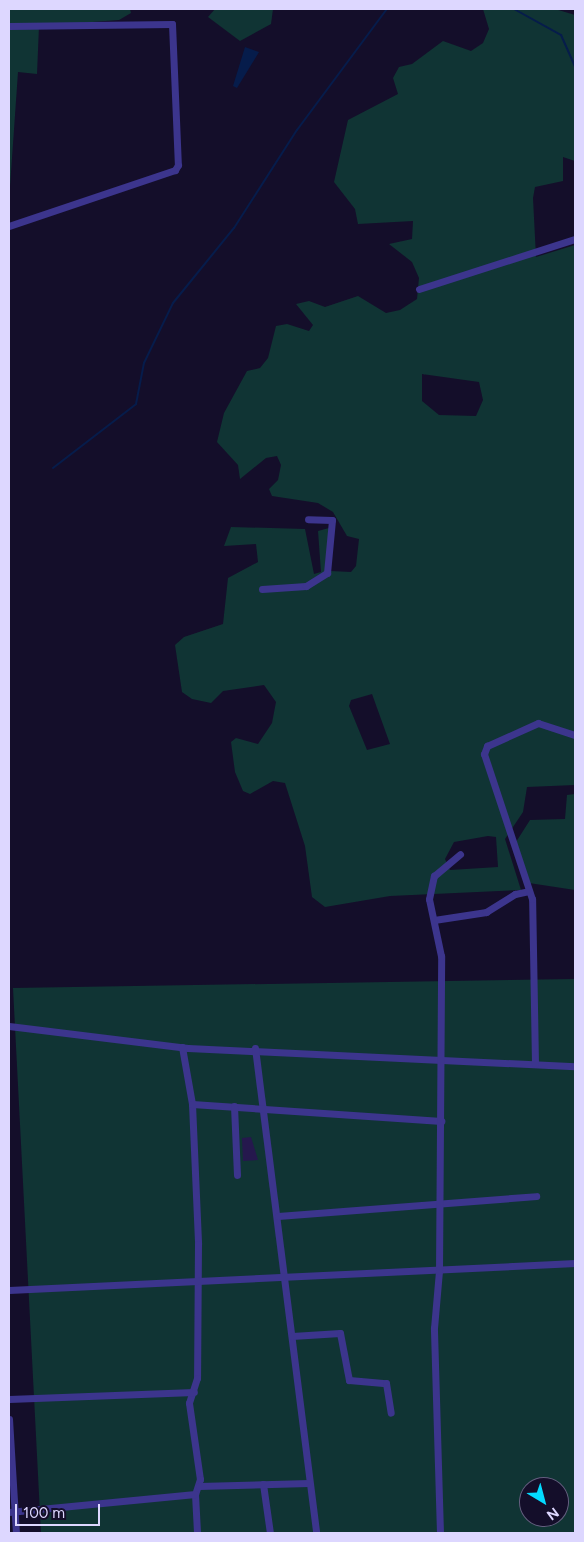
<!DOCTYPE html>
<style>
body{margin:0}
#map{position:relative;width:584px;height:1542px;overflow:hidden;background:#140e2a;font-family:Figtree,sans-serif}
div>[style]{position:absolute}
.green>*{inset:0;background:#103434}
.water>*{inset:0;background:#061c4b}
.stream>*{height:2px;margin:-1px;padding:0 1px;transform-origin:1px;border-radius:1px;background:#061c4b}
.building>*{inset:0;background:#25184d}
.minor>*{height:7px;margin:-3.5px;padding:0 3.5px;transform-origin:3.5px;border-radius:3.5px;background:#3c358d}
span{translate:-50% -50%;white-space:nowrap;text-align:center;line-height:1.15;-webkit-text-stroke:4px #140e2a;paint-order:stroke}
.frame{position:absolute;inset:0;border:10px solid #ddd7ff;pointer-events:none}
.north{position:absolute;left:519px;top:1477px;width:50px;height:50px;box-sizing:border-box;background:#140e2a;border:1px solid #645e7f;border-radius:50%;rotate:143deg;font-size:14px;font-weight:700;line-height:20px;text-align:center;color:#ddd7ff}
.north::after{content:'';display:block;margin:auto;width:18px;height:22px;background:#03daff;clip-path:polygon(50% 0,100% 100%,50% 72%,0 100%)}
.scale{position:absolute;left:15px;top:1504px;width:85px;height:22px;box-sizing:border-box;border:2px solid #ddd7ff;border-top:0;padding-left:6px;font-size:15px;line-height:18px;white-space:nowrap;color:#ddd7ff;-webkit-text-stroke:4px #140e2a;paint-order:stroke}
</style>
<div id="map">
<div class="green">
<i style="clip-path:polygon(9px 9px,130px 9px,131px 13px,119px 20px,39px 26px,37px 74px,18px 72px,9px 201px)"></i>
<i style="clip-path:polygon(215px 9px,273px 9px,271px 24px,240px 41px,208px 17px)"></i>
<i style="clip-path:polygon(evenodd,483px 9px,555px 9px,575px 15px,575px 161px,563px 157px,563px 181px,535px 187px,533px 198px,536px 257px,575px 245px,575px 785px,527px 787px,523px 812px,505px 839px,521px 890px,390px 896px,325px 907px,312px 897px,305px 846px,285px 783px,273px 781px,250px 794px,243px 791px,235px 772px,231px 742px,236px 738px,258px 744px,272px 723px,276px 702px,264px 685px,223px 691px,211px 703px,192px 699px,182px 692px,175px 645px,184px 637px,223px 624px,228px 578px,258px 562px,256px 544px,224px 546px,231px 527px,305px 529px,314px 574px,321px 572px,318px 531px,329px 528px,330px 571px,351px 572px,356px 566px,359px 539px,347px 536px,333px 512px,318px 503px,272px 496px,269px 489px,278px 480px,281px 465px,277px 456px,266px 458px,240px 479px,238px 465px,217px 442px,224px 413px,247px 371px,260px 368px,268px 358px,276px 326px,287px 324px,309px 331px,313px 325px,296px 304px,309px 301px,325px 307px,358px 296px,386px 313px,400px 310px,417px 299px,419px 278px,412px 262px,389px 244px,412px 239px,413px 221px,358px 224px,355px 209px,334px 182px,348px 120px,398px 94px,393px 78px,399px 67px,412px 64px,443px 41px,471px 51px,483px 43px,489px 29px,483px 9px,422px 374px,479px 382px,483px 400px,476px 416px,439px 415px,422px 401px,422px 374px,483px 9px,372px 694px,390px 744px,367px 750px,349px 706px,351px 700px,372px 694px,483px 9px,488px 836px,496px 837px,498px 867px,450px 870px,445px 859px,454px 842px,488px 836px)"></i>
<i style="clip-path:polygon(575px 794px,575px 890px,529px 883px,516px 842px,530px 820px,565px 819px,567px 795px)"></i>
<i style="clip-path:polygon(evenodd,575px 979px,575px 1533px,41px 1533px,13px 988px,575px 979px,529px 1487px,559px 1487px,559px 1517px,529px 1517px,529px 1487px)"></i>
</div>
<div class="water">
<i style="clip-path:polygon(245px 47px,259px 52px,237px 88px,233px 86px)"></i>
</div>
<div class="stream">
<i style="left:514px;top:9px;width:54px;rotate:29deg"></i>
<i style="left:561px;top:35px;width:35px;rotate:66deg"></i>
<i style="left:53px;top:468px;width:105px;rotate:-37.6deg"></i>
<i style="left:136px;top:404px;width:42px;rotate:-79deg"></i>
<i style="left:144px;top:363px;width:67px;rotate:-64.2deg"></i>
<i style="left:173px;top:303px;width:97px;rotate:-50.9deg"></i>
<i style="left:234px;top:228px;width:117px;rotate:-57.3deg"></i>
<i style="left:297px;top:130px;width:151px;rotate:-53.4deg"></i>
</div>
<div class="building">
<i style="clip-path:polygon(251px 1137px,258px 1160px,243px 1161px,242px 1138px)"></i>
</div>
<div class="minor">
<i style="left:9px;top:26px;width:163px;rotate:-0.7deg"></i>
<i style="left:172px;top:24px;width:141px;rotate:87.6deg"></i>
<i style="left:178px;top:165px;width:6px;rotate:121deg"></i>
<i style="left:175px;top:170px;width:175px;rotate:161.4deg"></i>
<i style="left:419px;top:289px;width:164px;rotate:-17.8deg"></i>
<i style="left:262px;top:589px;width:44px;rotate:-3.9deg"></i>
<i style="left:306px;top:586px;width:25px;rotate:-32deg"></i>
<i style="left:327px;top:573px;width:53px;rotate:-84.6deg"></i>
<i style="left:332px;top:520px;width:24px;rotate:-178deg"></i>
<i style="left:434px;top:920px;width:53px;rotate:-8.7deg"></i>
<i style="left:486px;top:912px;width:34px;rotate:-32deg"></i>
<i style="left:515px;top:894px;width:14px;rotate:-12deg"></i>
<i style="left:9px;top:1026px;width:180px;rotate:7deg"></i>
<i style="left:188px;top:1048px;width:387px;rotate:2.7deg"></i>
<i style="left:182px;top:1047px;width:58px;rotate:80deg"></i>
<i style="left:192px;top:1104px;width:140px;rotate:87.5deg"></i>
<i style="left:198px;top:1244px;width:134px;rotate:90.4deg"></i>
<i style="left:197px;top:1378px;width:26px;rotate:108deg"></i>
<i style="left:189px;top:1403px;width:77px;rotate:81.8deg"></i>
<i style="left:200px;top:1479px;width:16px;rotate:108deg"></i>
<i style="left:195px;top:1494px;width:39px;rotate:87deg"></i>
<i style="left:255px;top:1048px;width:489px;rotate:82.8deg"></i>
<i style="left:535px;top:1064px;width:165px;rotate:-91deg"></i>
<i style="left:532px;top:899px;width:153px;rotate:-108.3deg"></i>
<i style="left:484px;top:754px;width:9px;rotate:-69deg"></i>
<i style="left:487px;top:746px;width:56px;rotate:-24.3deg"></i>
<i style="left:538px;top:723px;width:39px;rotate:18deg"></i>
<i style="left:192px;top:1104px;width:250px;rotate:3.9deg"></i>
<i style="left:234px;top:1106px;width:69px;rotate:87.5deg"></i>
<i style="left:278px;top:1216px;width:259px;rotate:-4.4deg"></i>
<i style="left:9px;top:1290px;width:567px;rotate:-2.73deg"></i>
<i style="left:292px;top:1336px;width:48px;rotate:-3.6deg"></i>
<i style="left:340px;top:1333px;width:48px;rotate:79.2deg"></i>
<i style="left:349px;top:1380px;width:37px;rotate:5deg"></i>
<i style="left:386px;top:1383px;width:30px;rotate:81deg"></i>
<i style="left:9px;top:1399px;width:185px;rotate:-2.2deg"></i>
<i style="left:9px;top:1419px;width:114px;rotate:86.5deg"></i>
<i style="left:263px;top:1484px;width:49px;rotate:81.9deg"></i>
<i style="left:199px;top:1486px;width:110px;rotate:-1.6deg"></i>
<i style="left:9px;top:1512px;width:187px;rotate:-5.5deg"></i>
<i style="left:440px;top:1533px;width:205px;rotate:-91.7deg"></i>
<i style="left:434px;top:1328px;width:57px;rotate:-85deg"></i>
<i style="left:439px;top:1271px;width:315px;rotate:-89.6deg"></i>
<i style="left:441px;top:956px;width:58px;rotate:-101.9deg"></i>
<i style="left:429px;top:899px;width:24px;rotate:-78deg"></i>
<i style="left:434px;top:876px;width:34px;rotate:-40deg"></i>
</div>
<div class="frame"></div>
<div class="north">N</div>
<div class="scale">100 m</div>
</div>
